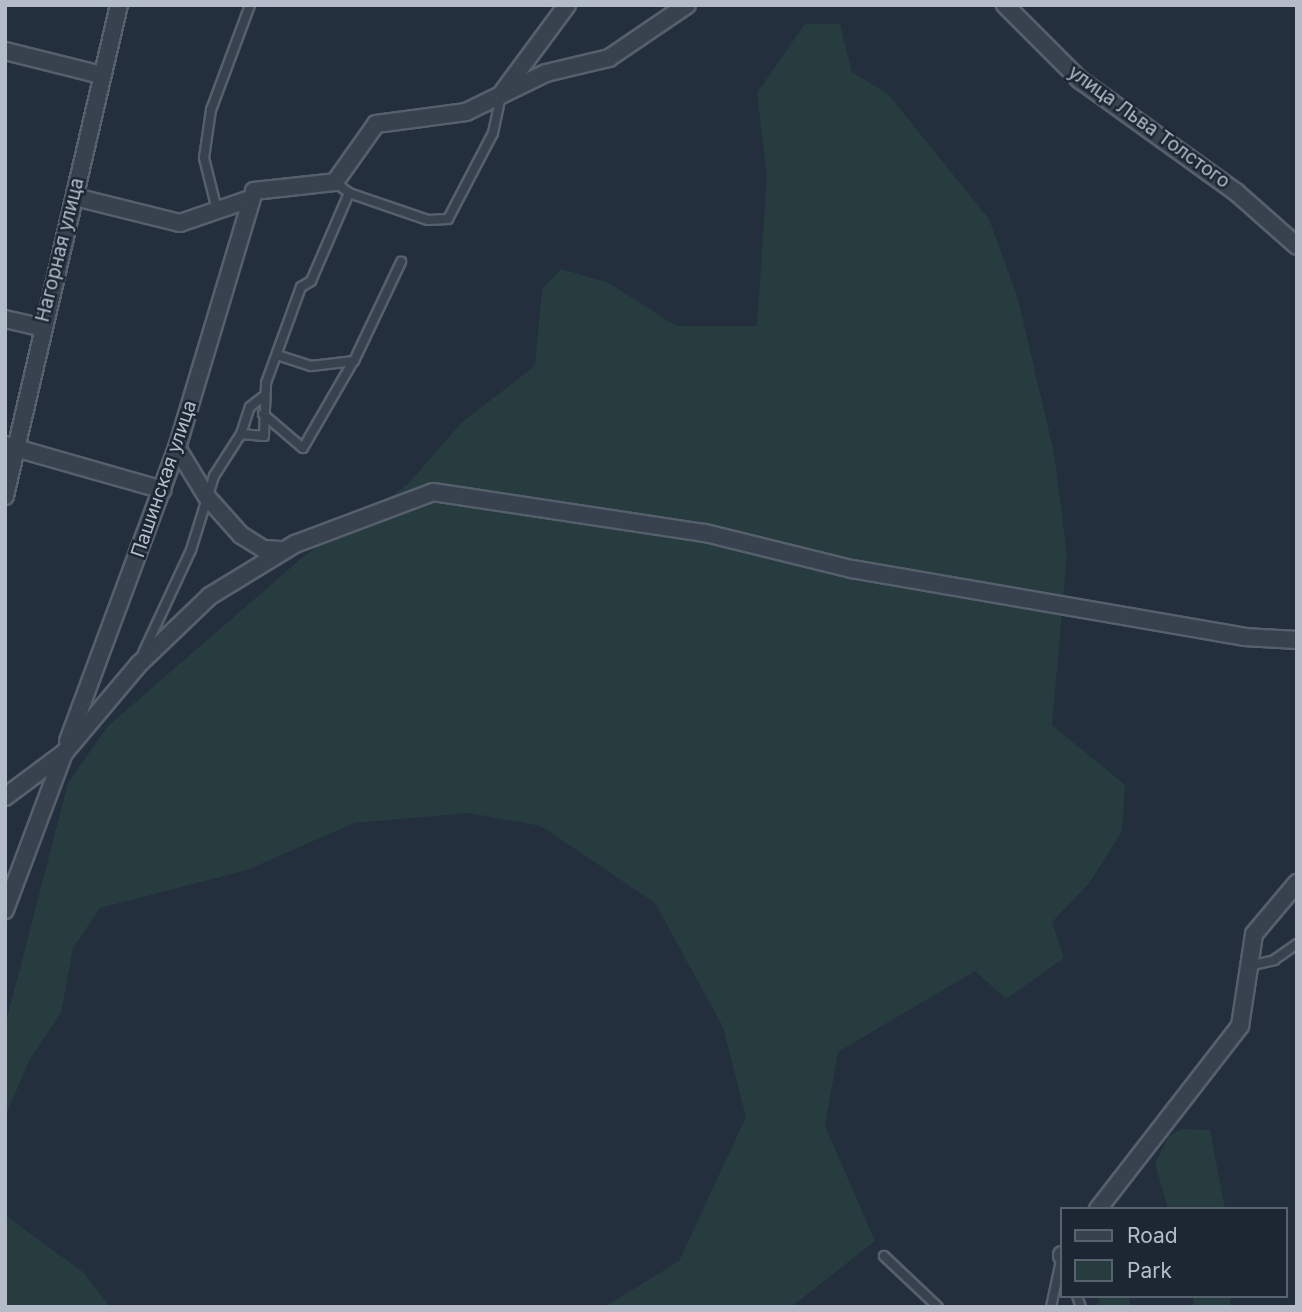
<!DOCTYPE html>
<meta charset="utf-8">
<style>
body{margin:0}
#map{position:relative;width:1302px;height:1312px;overflow:hidden;background:#242f3e;font-family:Inter,sans-serif}
div>[style]{position:absolute}
.green>*{inset:0;background:#263c3f}
.roads{filter:drop-shadow(2px 0 #565f6c) drop-shadow(-2px 0 #565f6c) drop-shadow(0 2px #565f6c) drop-shadow(0 -2px #565f6c)}
.service>*{height:8px;margin:-4px;padding:0 4px;transform-origin:4px;border-radius:4px;background:#38414e}
.minor>*{height:16px;margin:-8px;padding:0 8px;transform-origin:8px;border-radius:8px;background:#38414e}
span{translate:-50% -50%;white-space:nowrap;text-align:center;line-height:1.15;-webkit-text-stroke:5px #1d2633;paint-order:stroke}
.street-label{font-size:19px;color:#b4bcc9}
.frame{position:absolute;inset:0;border:7px solid #b4bcc9;pointer-events:none}
.legend{position:absolute;left:1060px;top:1207px;width:228px;height:91px;box-sizing:border-box;background:#1d2633;border:2px solid #59626f;margin:0;padding:9px 12px;list-style:none;font-size:21px;color:#b4bcc9}
.legend li{display:flex;align-items:center;gap:14px;height:35px}
.legend b{width:35px;border:2px solid #59626f}
</style>
<div id="map">
<div class="green">
<i style="clip-path:polygon(805px 24px,840px 24px,852px 72px,888px 94px,989px 219px,1018px 299px,1054px 453px,1067px 555px,1052px 725px,1125px 785px,1122px 831px,1090px 882px,1052px 922px,1064px 958px,1006px 999px,975px 971px,838px 1052px,825px 1126px,875px 1241px,791px 1307px,604px 1307px,679px 1261px,746px 1117px,723px 1027px,655px 903px,541px 826px,469px 813px,354px 823px,247px 870px,100px 908px,73px 948px,61px 1013px,30px 1059px,5px 1117px,5px 1026px,68px 783px,108px 726px,303px 557px,407px 485px,462px 422px,535px 366px,542px 289px,561px 269px,609px 283px,676px 326px,757px 326px,767px 176px,757px 93px)"></i>
<i style="clip-path:polygon(1181px 1129px,1210px 1130px,1225px 1209px,1168px 1209px,1155px 1163px,1169px 1136px)"></i>
<i style="clip-path:polygon(5px 1215px,84px 1273px,110px 1307px,5px 1307px)"></i>
<i style="clip-path:polygon(1099px 1296px,1129px 1296px,1131px 1307px,1098px 1307px)"></i>
<i style="clip-path:polygon(1193px 1296px,1230px 1296px,1230px 1307px,1194px 1307px)"></i>
</div>
<div class="roads">
<div class="service">
<i style="left:335px;top:182px;width:18px;rotate:38deg"></i>
<i style="left:349px;top:193px;width:83px;rotate:18.9deg"></i>
<i style="left:428px;top:220px;width:20px;rotate:-3deg"></i>
<i style="left:448px;top:219px;width:97px;rotate:-62.4deg"></i>
<i style="left:493px;top:133px;width:39px;rotate:-78deg"></i>
<i style="left:217px;top:210px;width:54px;rotate:-104deg"></i>
<i style="left:204px;top:158px;width:49px;rotate:-81.7deg"></i>
<i style="left:211px;top:110px;width:112px;rotate:-69.6deg"></i>
<i style="left:277px;top:355px;width:36px;rotate:18deg"></i>
<i style="left:311px;top:366px;width:43px;rotate:-6.6deg"></i>
<i style="left:354px;top:361px;width:110px;rotate:-64.6deg"></i>
<i style="left:263px;top:414px;width:52px;rotate:40.4deg"></i>
<i style="left:303px;top:448px;width:98px;rotate:-60deg"></i>
<i style="left:241px;top:434px;width:28px;rotate:-72deg"></i>
<i style="left:250px;top:407px;width:16px;rotate:-38deg"></i>
<i style="left:143px;top:653px;width:114px;rotate:-65deg"></i>
<i style="left:191px;top:550px;width:77px;rotate:-72.7deg"></i>
<i style="left:214px;top:476px;width:50px;rotate:-57.3deg"></i>
<i style="left:241px;top:434px;width:23px;rotate:5deg"></i>
<i style="left:264px;top:436px;width:53px;rotate:-87.8deg"></i>
<i style="left:266px;top:383px;width:102px;rotate:-70deg"></i>
<i style="left:301px;top:287px;width:12px;rotate:-31deg"></i>
<i style="left:311px;top:281px;width:96px;rotate:-66.6deg"></i>
<i style="left:1249px;top:966px;width:26px;rotate:-13deg"></i>
<i style="left:1274px;top:960px;width:28px;rotate:-35deg"></i>
<i style="left:884px;top:1256px;width:74px;rotate:43.4deg"></i>
<i style="left:1077px;top:1296px;width:12px;rotate:70deg"></i>
<i style="left:1051px;top:1307px;width:52px;rotate:-77.8deg"></i>
</div>
<div class="minor">
<i style="left:1005px;top:5px;width:106px;rotate:45deg"></i>
<i style="left:1080px;top:80px;width:192px;rotate:35.7deg"></i>
<i style="left:1236px;top:192px;width:81px;rotate:41.5deg"></i>
<i style="left:5px;top:51px;width:99px;rotate:14deg"></i>
<i style="left:502px;top:93px;width:109px;rotate:-53.5deg"></i>
<i style="left:75px;top:197px;width:108px;rotate:13.9deg"></i>
<i style="left:180px;top:223px;width:74px;rotate:-18.9deg"></i>
<i style="left:5px;top:319px;width:37px;rotate:13deg"></i>
<i style="left:5px;top:445px;width:164px;rotate:15.9deg"></i>
<i style="left:177px;top:448px;width:57px;rotate:58.5deg"></i>
<i style="left:207px;top:497px;width:51px;rotate:48.2deg"></i>
<i style="left:241px;top:535px;width:26px;rotate:32deg"></i>
<i style="left:263px;top:549px;width:22px;rotate:3deg"></i>
<i style="left:5px;top:496px;width:504px;rotate:-76.93deg"></i>
<i style="left:68px;top:741px;width:313px;rotate:-69.6deg"></i>
<i style="left:177px;top:448px;width:268px;rotate:-73.3deg"></i>
<i style="left:254px;top:191px;width:81px;rotate:-6.3deg"></i>
<i style="left:335px;top:182px;width:71px;rotate:-54.7deg"></i>
<i style="left:376px;top:124px;width:91px;rotate:-7.6deg"></i>
<i style="left:466px;top:112px;width:89px;rotate:-26deg"></i>
<i style="left:546px;top:73px;width:65px;rotate:-13.4deg"></i>
<i style="left:609px;top:58px;width:94px;rotate:-34.2deg"></i>
<i style="left:64px;top:753px;width:115px;rotate:-49.9deg"></i>
<i style="left:138px;top:665px;width:100px;rotate:-43.8deg"></i>
<i style="left:210px;top:596px;width:100px;rotate:-31.5deg"></i>
<i style="left:295px;top:544px;width:147px;rotate:-20.6deg"></i>
<i style="left:433px;top:492px;width:275px;rotate:8.6deg"></i>
<i style="left:705px;top:533px;width:151px;rotate:13.8deg"></i>
<i style="left:852px;top:569px;width:398px;rotate:9.8deg"></i>
<i style="left:1244px;top:637px;width:53px;rotate:3.2deg"></i>
<i style="left:5px;top:797px;width:74px;rotate:-36.7deg"></i>
<i style="left:64px;top:753px;width:168px;rotate:110.6deg"></i>
<i style="left:1098px;top:1209px;width:232px;rotate:-52.2deg"></i>
<i style="left:1240px;top:1026px;width:93px;rotate:-81.3deg"></i>
<i style="left:1254px;top:934px;width:67px;rotate:-49.9deg"></i>
<i style="left:1062px;top:1256px;width:1px;rotate:-90deg"></i>
</div>
</div>
<div class="street-label">
<span style="left:1149px;top:127px;rotate:36deg">улица Льва Толстого</span>
<span style="left:60px;top:250px;rotate:-76deg">Нагорная улица</span>
<span style="left:164px;top:479px;rotate:-71deg">Пашинская улица</span>
</div>
<div class="frame"></div>
<ul class="legend">
<li><b style="height:9px;background:#38414e"></b>Road</li>
<li><b style="height:19px;background:#263c3f"></b>Park</li>
</ul>
</div>
